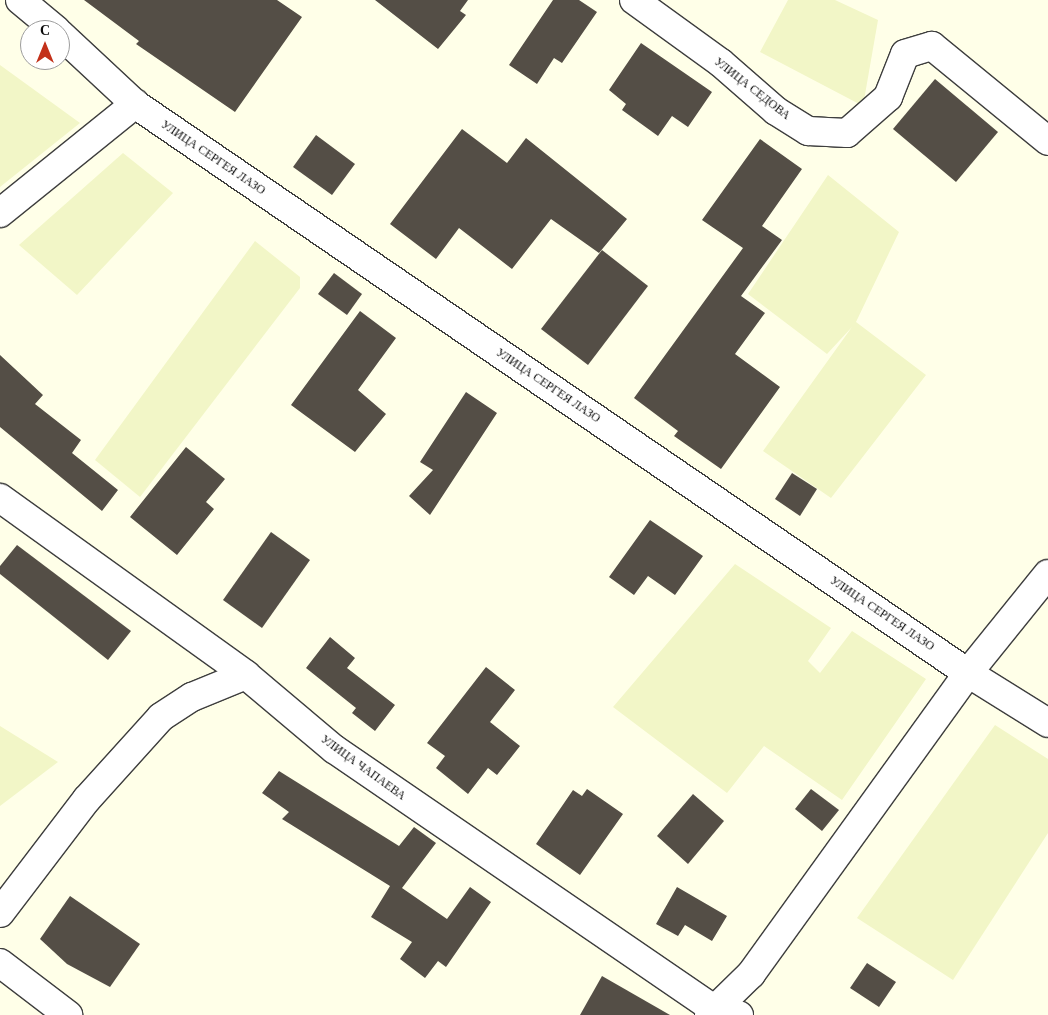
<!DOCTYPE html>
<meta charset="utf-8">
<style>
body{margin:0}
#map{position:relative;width:1048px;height:1015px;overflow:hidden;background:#ffffe8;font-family:"Times New Roman",serif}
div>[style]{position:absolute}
.farmland>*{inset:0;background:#f2f6c7}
.building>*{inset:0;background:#544e46}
.roads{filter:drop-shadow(1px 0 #3e3e3e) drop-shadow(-1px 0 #3e3e3e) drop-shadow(0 1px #3e3e3e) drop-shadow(0 -1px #3e3e3e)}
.street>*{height:28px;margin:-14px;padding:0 14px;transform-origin:14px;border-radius:14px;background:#fff}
span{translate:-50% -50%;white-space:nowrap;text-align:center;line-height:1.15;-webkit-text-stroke:5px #fff;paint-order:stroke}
.street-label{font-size:12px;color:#0b0b0b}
.north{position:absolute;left:20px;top:20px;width:50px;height:50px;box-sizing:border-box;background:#fff;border:1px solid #9d9d9d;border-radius:50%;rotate:0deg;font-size:14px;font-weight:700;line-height:20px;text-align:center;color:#0b0b0b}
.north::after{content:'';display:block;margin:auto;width:18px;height:22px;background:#c3311a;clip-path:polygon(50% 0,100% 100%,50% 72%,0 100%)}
</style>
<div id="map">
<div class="farmland">
<i style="clip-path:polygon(788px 0,835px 0,878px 20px,863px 106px,760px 52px)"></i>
<i style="clip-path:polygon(0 65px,80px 123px,0 187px)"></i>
<i style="clip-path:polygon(123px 153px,173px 193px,77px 295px,19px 245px)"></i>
<i style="clip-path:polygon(828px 175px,899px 232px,856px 322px,926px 375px,831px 498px,763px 451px,852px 327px,827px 354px,748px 294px)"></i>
<i style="clip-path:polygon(255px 241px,300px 277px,300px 288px,140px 497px,95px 460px)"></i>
<i style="clip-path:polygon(735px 564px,831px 628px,808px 661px,820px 673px,852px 631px,926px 679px,842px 800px,764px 746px,727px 793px,613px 707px)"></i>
<i style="clip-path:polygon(995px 725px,1048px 759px,1048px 833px,953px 980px,857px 918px)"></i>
<i style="clip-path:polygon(0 726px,58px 762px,0 806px)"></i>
</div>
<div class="building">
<i style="clip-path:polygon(84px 0,277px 0,302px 17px,235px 112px,136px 44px,139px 41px)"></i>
<i style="clip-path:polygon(375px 0,468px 0,460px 11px,466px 15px,438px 49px)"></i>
<i style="clip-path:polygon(553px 0,579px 0,597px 12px,562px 63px,554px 58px,537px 84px,509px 65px)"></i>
<i style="clip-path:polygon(641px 43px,712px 92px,688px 127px,672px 116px,658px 136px,622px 110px,626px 104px,609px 90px)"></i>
<i style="clip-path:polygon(935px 79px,998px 132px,956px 182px,893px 129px)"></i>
<i style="clip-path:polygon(462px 129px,507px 163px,526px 138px,627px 219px,599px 253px,551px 219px,512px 269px,459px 228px,436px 259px,390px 224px)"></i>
<i style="clip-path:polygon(316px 135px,355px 164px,332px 195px,293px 167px)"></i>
<i style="clip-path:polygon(760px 139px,802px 169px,762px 226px,782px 240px,741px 296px,765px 313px,735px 354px,780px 387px,721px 469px,674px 436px,678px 431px,634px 398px,743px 248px,702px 220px)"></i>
<i style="clip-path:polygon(602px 250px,648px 286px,588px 365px,541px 329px)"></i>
<i style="clip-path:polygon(334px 273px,362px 294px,347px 315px,318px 294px)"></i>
<i style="clip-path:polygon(360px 311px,396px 338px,358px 390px,386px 414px,355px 452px,291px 405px)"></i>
<i style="clip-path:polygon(0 355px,43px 395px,35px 404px,81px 440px,72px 453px,118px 490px,102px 511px,0 427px)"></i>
<i style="clip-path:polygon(466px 392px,497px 413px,430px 515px,409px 496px,433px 470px,420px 462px)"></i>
<i style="clip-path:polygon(186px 447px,225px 479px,206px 502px,214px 509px,177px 555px,130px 517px)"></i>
<i style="clip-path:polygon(792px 473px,817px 489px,800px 516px,775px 499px)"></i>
<i style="clip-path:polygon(650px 520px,703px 556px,675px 595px,648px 576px,634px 595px,609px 577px)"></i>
<i style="clip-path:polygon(271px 532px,310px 560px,262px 628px,223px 600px)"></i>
<i style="clip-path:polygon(17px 545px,131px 631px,108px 660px,0 574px,0 566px)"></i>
<i style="clip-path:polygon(330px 637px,355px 658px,347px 668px,395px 705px,375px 731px,352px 713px,356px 708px,306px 668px)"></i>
<i style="clip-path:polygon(486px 667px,515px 690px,490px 722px,520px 746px,497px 775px,488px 768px,468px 794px,436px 768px,445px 756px,427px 743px)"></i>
<i style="clip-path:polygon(279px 771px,399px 846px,414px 827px,436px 843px,402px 888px,447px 919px,470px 887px,491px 902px,446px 967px,438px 961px,425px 978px,400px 959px,412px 942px,371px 917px,390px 886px,282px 819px,289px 812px,262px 793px)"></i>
<i style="clip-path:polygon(587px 789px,623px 814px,580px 875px,536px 844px,573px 790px,582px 796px)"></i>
<i style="clip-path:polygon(811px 789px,839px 810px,822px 831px,795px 809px)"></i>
<i style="clip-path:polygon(693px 794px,724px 821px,688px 864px,657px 836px)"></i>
<i style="clip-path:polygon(677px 887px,727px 916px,712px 941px,685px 925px,678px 936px,656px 924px)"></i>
<i style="clip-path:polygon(70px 896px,140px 944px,110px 987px,67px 964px,40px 939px)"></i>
<i style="clip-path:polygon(867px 963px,896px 982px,879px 1007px,850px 988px)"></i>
<i style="clip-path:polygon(602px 976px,670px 1015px,580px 1015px)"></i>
</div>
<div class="roads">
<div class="street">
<i style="left:20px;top:0;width:47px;rotate:39.8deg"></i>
<i style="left:634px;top:0;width:107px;rotate:35.9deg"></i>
<i style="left:721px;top:63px;width:73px;rotate:41.1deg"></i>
<i style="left:776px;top:111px;width:38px;rotate:32deg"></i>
<i style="left:808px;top:131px;width:39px;rotate:3deg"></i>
<i style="left:847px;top:133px;width:55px;rotate:-41.3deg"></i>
<i style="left:888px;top:97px;width:46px;rotate:-68.4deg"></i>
<i style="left:905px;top:54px;width:28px;rotate:-17deg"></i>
<i style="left:932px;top:46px;width:150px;rotate:39.3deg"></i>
<i style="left:60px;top:34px;width:103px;rotate:43deg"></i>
<i style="left:135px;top:104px;width:1009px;rotate:34.34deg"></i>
<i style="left:968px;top:673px;width:94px;rotate:32deg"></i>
<i style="left:0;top:213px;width:174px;rotate:-38.9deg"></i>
<i style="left:0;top:498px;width:303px;rotate:35.7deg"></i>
<i style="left:246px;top:675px;width:115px;rotate:40.1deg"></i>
<i style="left:334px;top:749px;width:458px;rotate:34.4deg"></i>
<i style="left:712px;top:1008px;width:28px;rotate:15deg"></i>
<i style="left:0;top:913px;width:143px;rotate:-52.7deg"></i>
<i style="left:87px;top:799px;width:110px;rotate:-47.9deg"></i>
<i style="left:161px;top:717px;width:37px;rotate:-33deg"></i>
<i style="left:192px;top:697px;width:58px;rotate:-22.2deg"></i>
<i style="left:0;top:963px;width:86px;rotate:37.4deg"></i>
<i style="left:709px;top:1015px;width:59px;rotate:-44.3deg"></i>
<i style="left:751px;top:974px;width:371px;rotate:-54.2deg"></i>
<i style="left:968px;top:673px;width:127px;rotate:-51.1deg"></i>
</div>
</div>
<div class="street-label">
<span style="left:752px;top:89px;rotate:38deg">УЛИЦА СЕДОВА</span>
<span style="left:213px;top:158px;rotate:34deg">УЛИЦА СЕРГЕЯ ЛАЗО</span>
<span style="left:548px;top:386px;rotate:34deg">УЛИЦА СЕРГЕЯ ЛАЗО</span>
<span style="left:882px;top:614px;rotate:34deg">УЛИЦА СЕРГЕЯ ЛАЗО</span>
<span style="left:363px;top:768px;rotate:36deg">УЛИЦА ЧАПАЕВА</span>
</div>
<div class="north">С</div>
</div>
